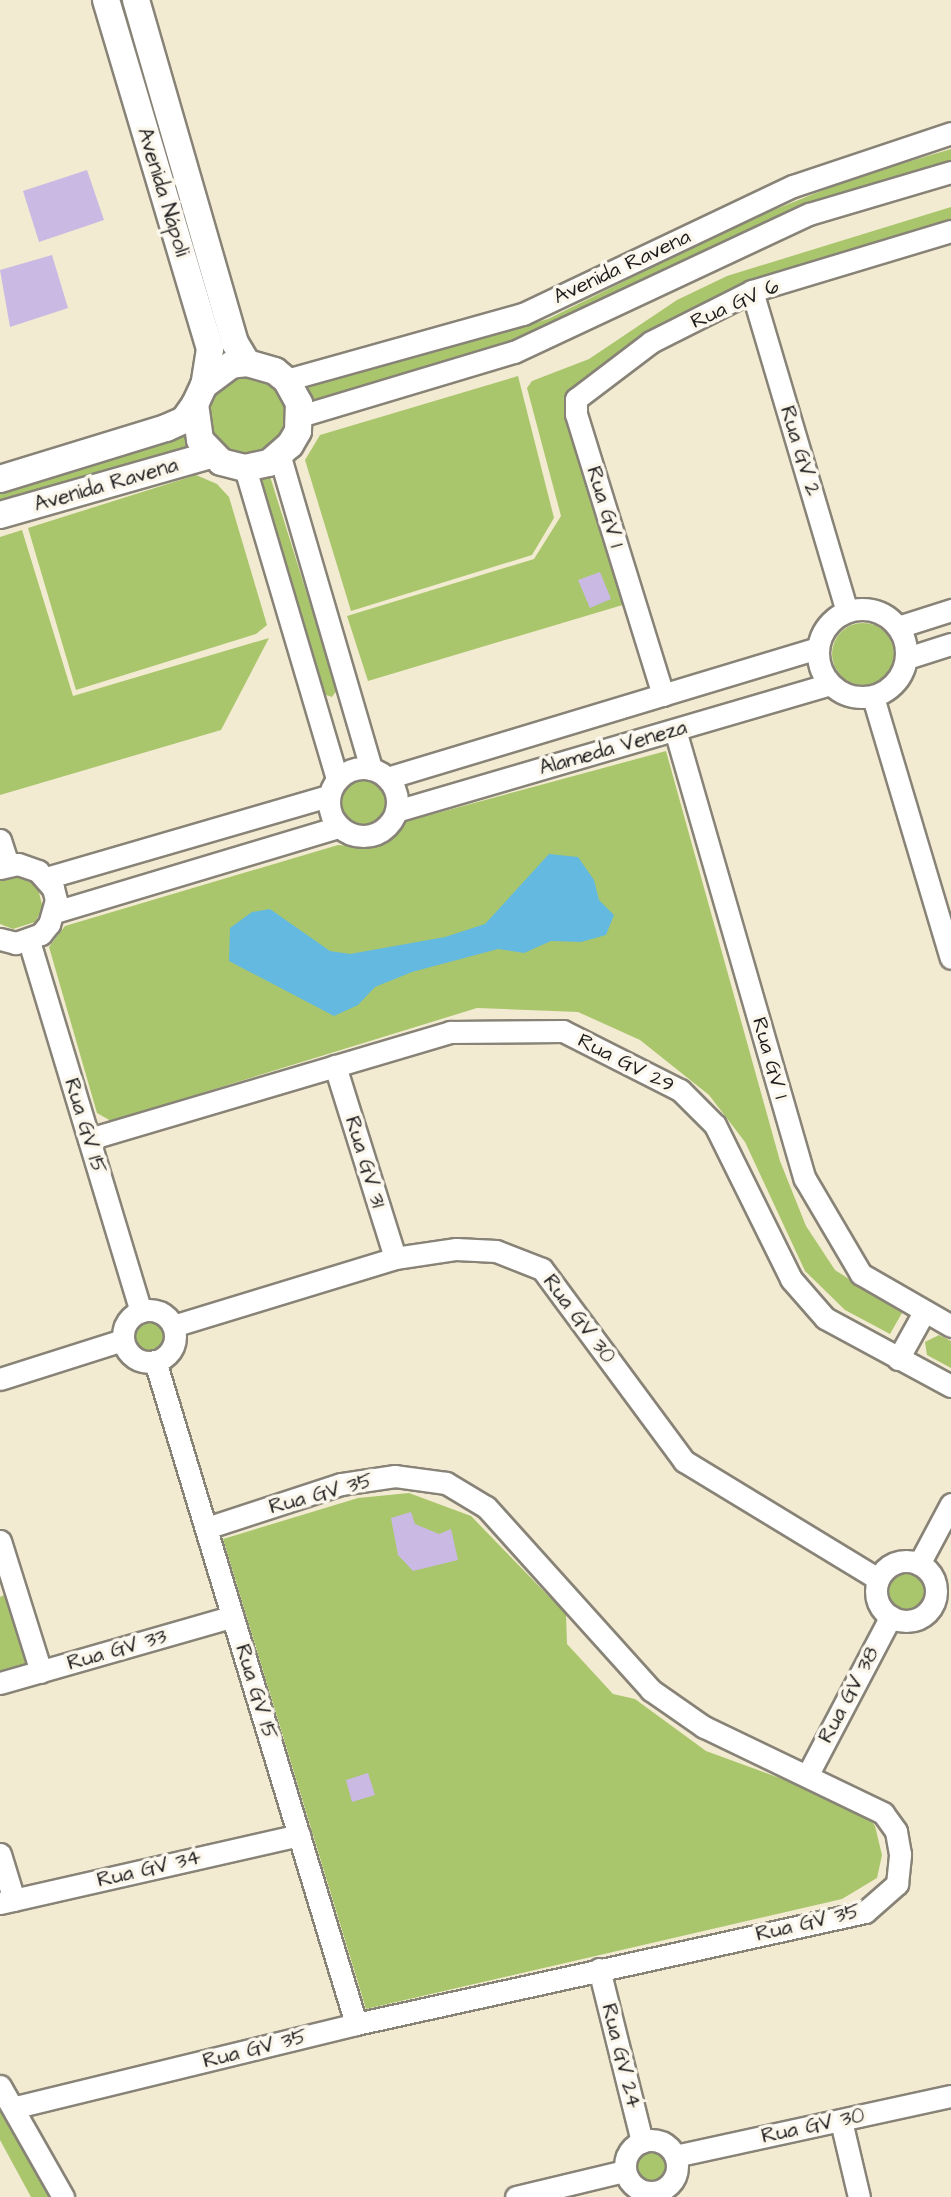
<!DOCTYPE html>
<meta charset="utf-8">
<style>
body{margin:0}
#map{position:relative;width:951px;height:2197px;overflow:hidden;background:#f3ead2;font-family:"Architects Daughter",sans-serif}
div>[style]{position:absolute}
.green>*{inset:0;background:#aac66d}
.round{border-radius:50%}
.water>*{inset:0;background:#63b9e0}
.building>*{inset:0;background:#cab9e3}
.roads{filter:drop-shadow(2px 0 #888377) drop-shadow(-2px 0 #888377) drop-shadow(0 2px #888377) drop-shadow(0 -2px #888377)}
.minor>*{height:21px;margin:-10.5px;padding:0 10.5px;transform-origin:10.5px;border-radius:10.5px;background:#fff}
.minor>.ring{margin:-10.5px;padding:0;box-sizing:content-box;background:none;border:21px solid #fff;border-radius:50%}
.major>*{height:26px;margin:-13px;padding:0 13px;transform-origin:13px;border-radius:13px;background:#fff}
span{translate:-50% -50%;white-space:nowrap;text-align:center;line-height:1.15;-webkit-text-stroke:7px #fbf7ec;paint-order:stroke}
.street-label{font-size:21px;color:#1c1c1c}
</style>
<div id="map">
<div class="green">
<i style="clip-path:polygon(951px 149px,951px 162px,857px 190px,553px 330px,315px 403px,308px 397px,309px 387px,548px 319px,744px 222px,853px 178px)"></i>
<i style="clip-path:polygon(951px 207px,951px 224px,749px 284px,589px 375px,577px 388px,626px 604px,368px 681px,347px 616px,534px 559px,561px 516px,527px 388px,532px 381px,589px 359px,677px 300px,727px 276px)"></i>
<i class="round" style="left:206px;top:375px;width:82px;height:82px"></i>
<i style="clip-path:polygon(518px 376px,554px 518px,532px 555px,351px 611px,305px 460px,320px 435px)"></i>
<i style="clip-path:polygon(188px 424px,199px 449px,0 509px,0 485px)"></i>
<i style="clip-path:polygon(269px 473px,337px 690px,332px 697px,323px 694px,259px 480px)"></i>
<i style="clip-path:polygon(196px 475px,217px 484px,229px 497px,267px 625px,256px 634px,76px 690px,28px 528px)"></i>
<i style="clip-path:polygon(22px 530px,73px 696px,269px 638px,221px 730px,0 795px,0 537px)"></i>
<i class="round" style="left:832px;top:623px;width:62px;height:62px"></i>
<i style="clip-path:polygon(666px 751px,780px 1161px,806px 1226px,835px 1270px,902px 1313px,890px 1334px,845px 1310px,805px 1271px,745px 1142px,709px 1095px,640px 1040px,578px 1012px,477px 1008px,111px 1121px,97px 1113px,49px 947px,65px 926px,338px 845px,360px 847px,385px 841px,404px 822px)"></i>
<i class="round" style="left:338px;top:777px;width:50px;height:50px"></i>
<i style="clip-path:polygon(16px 875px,37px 885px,43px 908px,35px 922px,13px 929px,0 924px,0 880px)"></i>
<i class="round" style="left:131px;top:1318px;width:36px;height:36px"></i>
<i style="clip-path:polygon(939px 1335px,951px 1341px,951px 1368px,927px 1355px,925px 1342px)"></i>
<i style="clip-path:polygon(409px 1493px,471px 1516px,566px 1614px,567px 1644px,613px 1694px,635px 1699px,706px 1751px,864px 1809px,875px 1826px,882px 1855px,877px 1878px,842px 1899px,366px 2009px,223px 1539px,358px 1498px)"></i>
<i class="round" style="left:886px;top:1570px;width:42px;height:42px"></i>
<i style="clip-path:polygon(4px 1595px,27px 1661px,23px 1669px,0 1676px,0 1597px)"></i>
<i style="clip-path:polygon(0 2104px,4px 2109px,50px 2197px,31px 2197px,0 2140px)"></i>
<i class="round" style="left:633px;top:2148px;width:36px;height:36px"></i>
</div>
<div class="water">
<i style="clip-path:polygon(549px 854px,578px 857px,594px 880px,599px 900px,614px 915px,606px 935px,581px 942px,551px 941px,524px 953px,498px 949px,412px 972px,375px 987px,358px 1005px,334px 1016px,229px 961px,230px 928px,252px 912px,270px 909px,330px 951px,350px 954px,445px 937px,485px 924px)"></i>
</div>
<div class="building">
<i style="clip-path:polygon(87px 170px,104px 220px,39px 242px,23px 191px)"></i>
<i style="clip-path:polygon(52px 255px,68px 308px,10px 327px,0 270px)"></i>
<i style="clip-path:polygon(600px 572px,611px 599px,590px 608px,578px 580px)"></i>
<i style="clip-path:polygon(411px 1512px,415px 1524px,439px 1534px,451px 1529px,458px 1560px,413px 1571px,398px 1555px,391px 1518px)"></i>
<i style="clip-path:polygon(368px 1773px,375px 1795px,352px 1802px,346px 1780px)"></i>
</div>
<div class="roads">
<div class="minor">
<i style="left:752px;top:291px;width:334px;rotate:73.5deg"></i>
<i style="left:286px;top:380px;width:246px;rotate:-15.6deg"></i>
<i style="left:523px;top:314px;width:299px;rotate:-25.4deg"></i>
<i style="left:793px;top:186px;width:167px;rotate:-18.5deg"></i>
<i style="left:300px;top:416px;width:223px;rotate:-16.7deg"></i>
<i style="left:514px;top:352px;width:326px;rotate:-25.1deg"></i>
<i style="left:809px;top:214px;width:148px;rotate:-16.5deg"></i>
<i style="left:280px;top:457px;width:325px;rotate:73.7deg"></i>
<i style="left:245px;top:468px;width:324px;rotate:73.5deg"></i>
<i class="ring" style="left:818px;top:609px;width:67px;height:67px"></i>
<i style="left:898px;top:627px;width:56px;rotate:-17.8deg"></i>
<i style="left:907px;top:658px;width:46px;rotate:-17.7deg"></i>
<i style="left:663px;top:695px;width:294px;rotate:-107.2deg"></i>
<i style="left:576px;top:414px;width:15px;rotate:-90deg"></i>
<i style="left:576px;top:399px;width:94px;rotate:-37.2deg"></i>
<i style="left:651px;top:342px;width:113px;rotate:-26.8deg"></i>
<i style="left:752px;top:291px;width:208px;rotate:-16.8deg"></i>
<i style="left:873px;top:697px;width:272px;rotate:73.4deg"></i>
<i style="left:675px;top:730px;width:467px;rotate:73.9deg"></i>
<i style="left:805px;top:1179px;width:110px;rotate:59.5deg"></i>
<i style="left:861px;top:1274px;width:104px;rotate:30deg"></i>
<i class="ring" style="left:329px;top:768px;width:47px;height:47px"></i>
<i style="left:387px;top:778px;width:450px;rotate:-16.8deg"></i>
<i style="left:396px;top:811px;width:452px;rotate:-16.3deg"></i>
<i style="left:0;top:840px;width:26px;rotate:72deg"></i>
<i style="left:0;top:868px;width:18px;rotate:-13deg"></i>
<i style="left:18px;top:864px;width:21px;rotate:19deg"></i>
<i style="left:38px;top:871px;width:23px;rotate:49deg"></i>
<i style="left:53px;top:888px;width:12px;rotate:76deg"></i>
<i style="left:56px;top:900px;width:25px;rotate:106deg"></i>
<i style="left:49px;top:924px;width:13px;rotate:129deg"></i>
<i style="left:41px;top:934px;width:27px;rotate:160deg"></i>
<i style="left:16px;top:943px;width:16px;rotate:-166deg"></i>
<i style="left:46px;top:878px;width:295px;rotate:-16.2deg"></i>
<i style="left:55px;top:912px;width:295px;rotate:-16.7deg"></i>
<i style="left:29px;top:941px;width:387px;rotate:73.2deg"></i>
<i style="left:335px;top:1066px;width:201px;rotate:72.6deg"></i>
<i style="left:89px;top:1139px;width:377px;rotate:-16.5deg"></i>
<i style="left:450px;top:1032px;width:113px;rotate:-0.5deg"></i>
<i style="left:563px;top:1031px;width:131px;rotate:26.8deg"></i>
<i style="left:680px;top:1090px;width:49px;rotate:45deg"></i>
<i style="left:715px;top:1125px;width:172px;rotate:63.7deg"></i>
<i style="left:791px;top:1279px;width:52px;rotate:48.9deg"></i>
<i style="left:825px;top:1318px;width:143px;rotate:28.4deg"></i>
<i class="ring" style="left:123px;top:1310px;width:31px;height:31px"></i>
<i style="left:173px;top:1326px;width:232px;rotate:-17deg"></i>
<i style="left:395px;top:1258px;width:62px;rotate:-8.4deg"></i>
<i style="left:456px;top:1249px;width:40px;rotate:2.9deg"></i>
<i style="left:496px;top:1251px;width:49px;rotate:21.4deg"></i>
<i style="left:542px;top:1269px;width:239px;rotate:53.5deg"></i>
<i style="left:684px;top:1461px;width:227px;rotate:31.3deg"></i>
<i style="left:898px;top:1359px;width:54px;rotate:-61deg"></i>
<i style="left:155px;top:1361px;width:693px;rotate:73.13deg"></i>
<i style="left:0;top:1379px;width:129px;rotate:-17.6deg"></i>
<i style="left:0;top:1541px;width:137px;rotate:72.6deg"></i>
<i class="ring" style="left:876px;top:1561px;width:39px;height:39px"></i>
<i style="left:919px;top:1564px;width:68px;rotate:-61.9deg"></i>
<i style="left:0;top:1683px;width:242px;rotate:-16deg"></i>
<i style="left:808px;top:1774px;width:178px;rotate:-62.3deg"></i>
<i style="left:0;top:1854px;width:48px;rotate:73.1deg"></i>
<i style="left:0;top:1903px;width:307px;rotate:-12.8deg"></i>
<i style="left:599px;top:1969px;width:178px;rotate:76deg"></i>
<i style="left:0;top:2086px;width:128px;rotate:60.4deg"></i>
<i style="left:16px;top:2107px;width:350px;rotate:-13.7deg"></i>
<i style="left:356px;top:2024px;width:521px;rotate:-12.41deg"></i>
<i style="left:865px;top:1912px;width:43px;rotate:-41.2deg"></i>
<i style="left:897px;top:1884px;width:30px;rotate:-84deg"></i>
<i style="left:900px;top:1854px;width:23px;rotate:-100deg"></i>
<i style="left:896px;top:1831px;width:22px;rotate:-126deg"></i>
<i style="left:883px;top:1813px;width:199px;rotate:-154.3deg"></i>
<i style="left:704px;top:1727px;width:65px;rotate:-145.1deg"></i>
<i style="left:651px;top:1690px;width:246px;rotate:-132deg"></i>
<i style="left:486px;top:1507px;width:47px;rotate:-149deg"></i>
<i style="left:446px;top:1483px;width:51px;rotate:-172.2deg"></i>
<i style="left:395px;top:1476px;width:55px;rotate:171.6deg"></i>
<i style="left:341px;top:1484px;width:142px;rotate:161.9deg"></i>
<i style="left:841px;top:2121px;width:78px;rotate:76.7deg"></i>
<i class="ring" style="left:625px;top:2140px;width:31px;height:31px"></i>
<i style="left:675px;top:2156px;width:282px;rotate:-12.3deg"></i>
<i style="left:516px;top:2197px;width:111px;rotate:-13.5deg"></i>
</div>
<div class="major">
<i style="left:106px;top:0;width:364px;rotate:73.4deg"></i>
<i style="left:210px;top:349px;width:36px;rotate:99deg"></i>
<i style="left:204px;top:385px;width:21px;rotate:115deg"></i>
<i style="left:195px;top:404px;width:36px;rotate:82deg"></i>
<i style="left:200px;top:440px;width:30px;rotate:46deg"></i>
<i style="left:221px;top:462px;width:25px;rotate:14deg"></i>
<i style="left:245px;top:468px;width:25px;rotate:-12deg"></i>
<i style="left:269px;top:463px;width:28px;rotate:-41deg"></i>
<i style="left:290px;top:445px;width:16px;rotate:-60deg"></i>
<i style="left:298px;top:431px;width:28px;rotate:-88deg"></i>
<i style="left:299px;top:403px;width:26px;rotate:-119deg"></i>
<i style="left:286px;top:380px;width:14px;rotate:-141deg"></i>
<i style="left:275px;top:371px;width:29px;rotate:-164deg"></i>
<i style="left:247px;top:363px;width:16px;rotate:173deg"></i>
<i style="left:231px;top:365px;width:34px;rotate:143deg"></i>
<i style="left:136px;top:0;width:357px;rotate:73.9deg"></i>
<i style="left:235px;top:343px;width:23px;rotate:59deg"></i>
<i style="left:0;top:479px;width:174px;rotate:-17.1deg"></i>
<i style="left:166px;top:428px;width:20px;rotate:-24deg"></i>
<i style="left:184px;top:420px;width:19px;rotate:-55deg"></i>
<i style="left:0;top:515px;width:219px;rotate:-15.9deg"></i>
</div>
</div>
<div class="street-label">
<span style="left:163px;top:192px;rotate:73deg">Avenida Nápoli</span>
<span style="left:622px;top:267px;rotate:-25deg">Avenida Ravena</span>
<span style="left:735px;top:304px;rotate:-24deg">Rua GV 6</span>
<span style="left:800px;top:451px;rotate:73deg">Rua GV 2</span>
<span style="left:106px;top:485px;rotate:-16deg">Avenida Ravena</span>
<span style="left:605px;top:507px;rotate:73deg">Rua GV 1</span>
<span style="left:613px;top:748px;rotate:-16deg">Alameda Veneza</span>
<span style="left:770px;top:1058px;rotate:74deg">Rua GV 1</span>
<span style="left:626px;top:1063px;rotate:27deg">Rua GV 29</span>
<span style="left:85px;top:1126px;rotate:73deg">Rua GV 15</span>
<span style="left:365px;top:1162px;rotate:73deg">Rua GV 31</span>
<span style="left:579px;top:1319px;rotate:53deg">Rua GV 30</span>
<span style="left:321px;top:1494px;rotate:-15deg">Rua GV 35</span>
<span style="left:117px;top:1650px;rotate:-16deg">Rua GV 33</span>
<span style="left:256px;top:1692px;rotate:73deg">Rua GV 15</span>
<span style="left:849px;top:1695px;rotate:-62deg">Rua GV 38</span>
<span style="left:149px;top:1869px;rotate:-13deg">Rua GV 34</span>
<span style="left:808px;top:1923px;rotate:-13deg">Rua GV 35</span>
<span style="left:255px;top:2049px;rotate:-14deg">Rua GV 35</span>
<span style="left:621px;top:2056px;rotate:76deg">Rua GV 24</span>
<span style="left:813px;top:2126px;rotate:-12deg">Rua GV 30</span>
</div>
</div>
